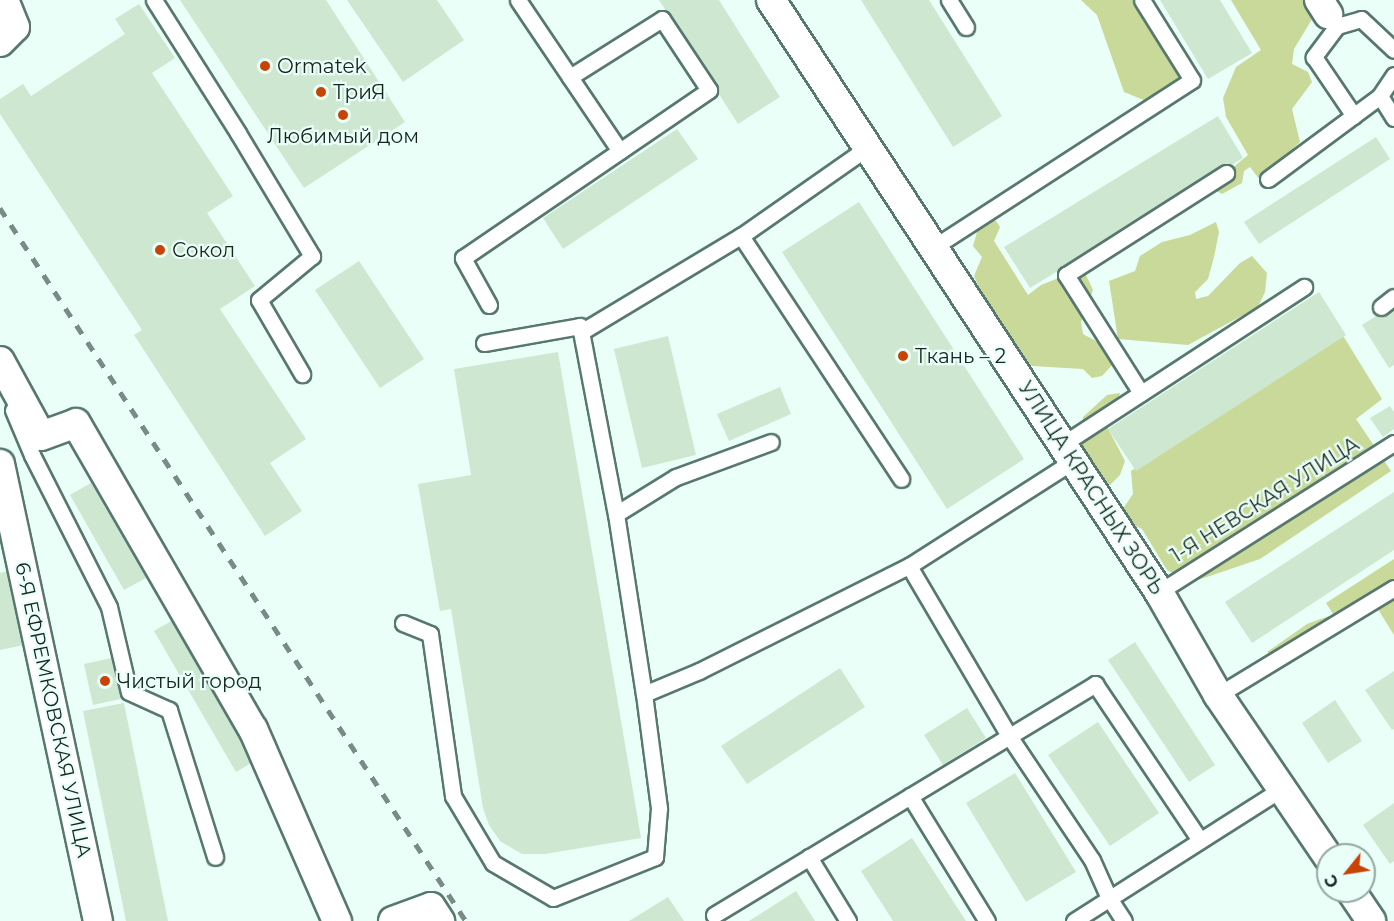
<!DOCTYPE html>
<meta charset="utf-8">
<style>
body{margin:0}
#map{position:relative;width:1394px;height:921px;overflow:hidden;background:#e9fff8;font-family:Montserrat,sans-serif}
div>[style]{position:absolute}
.green>*{inset:0;background:#c8d999}
.building>*{inset:0;background:#cee7d0}
.roads{filter:drop-shadow(2px 0 #57786e) drop-shadow(-2px 0 #57786e) drop-shadow(0 2px #57786e) drop-shadow(0 -2px #57786e)}
.service>*{height:15px;margin:-7.5px;padding:0 7.5px;transform-origin:7.5px;border-radius:7.5px;background:#fff}
.minor>*{height:28px;margin:-14px;padding:0 14px;transform-origin:14px;border-radius:14px;background:#fff}
.rail>*{height:4.5px;margin-top:-2.25px;transform-origin:0;background:repeating-linear-gradient(90deg,#7a8b86 0 10px,transparent 0 20px)}
.dots>*{width:16px;height:16px;translate:-50% -50%;box-sizing:border-box;border:3px solid #e9fff8;border-radius:50%}
span{translate:-50% -50%;white-space:nowrap;text-align:center;line-height:1.15;-webkit-text-stroke:4.5px #e9fff8;paint-order:stroke}
.poi-label{font-size:20px;color:#172420}
.left{translate:0 -50%;text-align:left}
.street-label{font-size:20px;color:#172420}
.north{position:absolute;left:1316px;top:843px;width:60px;height:60px;box-sizing:border-box;background:#e9fff8;border:2px solid #95a7a2;border-radius:50%;rotate:240deg;font-size:16px;font-weight:700;line-height:24px;text-align:center;color:#172420}
.north::after{content:'';display:block;margin:auto;width:21px;height:27px;background:#c94306;clip-path:polygon(50% 0,100% 100%,50% 72%,0 100%)}
</style>
<div id="map">
<div class="green">
<i style="clip-path:polygon(1081px 0,1136px 0,1192px 80px,1151px 103px,1124px 92px,1097px 15px)"></i>
<i style="clip-path:polygon(1231px 0,1304px 0,1312px 19px,1294px 49px,1292px 64px,1308px 72px,1312px 82px,1292px 109px,1300px 142px,1260px 180px,1250px 167px,1244px 171px,1242px 183px,1222px 194px,1209px 187px,1248px 155px,1226px 117px,1223px 98px,1236px 67px,1261px 50px)"></i>
<i style="clip-path:polygon(988px 220px,996px 221px,1000px 227px,994px 241px,1028px 295px,1041px 285px,1066px 275px,1086px 275px,1093px 290px,1081px 322px,1083px 334px,1109px 348px,1114px 363px,1102px 376px,1092px 378px,1083px 369px,1032px 366px,1018px 355px,988px 310px,974px 276px,982px 257px,973px 246px,978px 229px)"></i>
<i style="clip-path:polygon(1216px 222px,1219px 232px,1214px 257px,1208px 279px,1195px 292px,1196px 299px,1208px 296px,1240px 263px,1252px 256px,1267px 273px,1265px 292px,1258px 307px,1188px 345px,1118px 339px,1109px 281px,1135px 271px,1140px 256px,1162px 242px,1190px 235px)"></i>
<i style="clip-path:polygon(1342px 334px,1382px 399px,1356px 419px,1391px 471px,1260px 559px,1198px 580px,1178px 576px,1167px 570px,1142px 529px,1132px 524px,1122px 510px,1133px 494px,1131px 471px)"></i>
<i style="clip-path:polygon(1120px 393px,1117px 405px,1102px 417px,1125px 461px,1120px 475px,1110px 485px,1102px 481px,1080px 452px,1083px 417px,1107px 395px)"></i>
<i style="clip-path:polygon(1394px 559px,1394px 579px,1335px 617px,1326px 603px)"></i>
<i style="clip-path:polygon(1394px 595px,1394px 635px,1376px 606px)"></i>
<i style="clip-path:polygon(1329px 616px,1332px 625px,1276px 659px,1267px 652px,1307px 624px)"></i>
</div>
<div class="building">
<i style="clip-path:polygon(180px 0,326px 0,405px 122px,304px 188px)"></i>
<i style="clip-path:polygon(347px 0,437px 0,464px 40px,403px 82px)"></i>
<i style="clip-path:polygon(659px 0,719px 0,780px 97px,738px 124px)"></i>
<i style="clip-path:polygon(861px 0,929px 0,1002px 116px,953px 147px)"></i>
<i style="clip-path:polygon(1160px 0,1220px 0,1252px 53px,1208px 79px)"></i>
<i style="clip-path:polygon(139px 4px,175px 58px,152px 73px,233px 196px,207px 213px,255px 286px,220px 309px,306px 439px,270px 463px,302px 511px,265px 536px,134px 335px,142px 330px,0 114px,0 99px,23px 84px,31px 96px,125px 34px,115px 19px)"></i>
<i style="clip-path:polygon(1218px 116px,1243px 158px,1030px 288px,1004px 247px)"></i>
<i style="clip-path:polygon(677px 129px,698px 159px,563px 249px,543px 218px)"></i>
<i style="clip-path:polygon(1376px 137px,1390px 159px,1259px 244px,1244px 222px)"></i>
<i style="clip-path:polygon(859px 202px,1024px 459px,947px 509px,782px 252px)"></i>
<i style="clip-path:polygon(359px 261px,424px 359px,380px 388px,315px 290px)"></i>
<i style="clip-path:polygon(1319px 292px,1346px 335px,1136px 471px,1108px 429px)"></i>
<i style="clip-path:polygon(1394px 305px,1394px 365px,1389px 368px,1362px 325px)"></i>
<i style="clip-path:polygon(668px 336px,696px 455px,642px 468px,614px 349px)"></i>
<i style="clip-path:polygon(558px 352px,641px 838px,545px 854px,522px 854px,500px 841px,489px 825px,483px 808px,451px 609px,440px 611px,418px 484px,471px 475px,454px 369px)"></i>
<i style="clip-path:polygon(780px 387px,791px 414px,729px 441px,717px 414px)"></i>
<i style="clip-path:polygon(1390px 406px,1394px 412px,1394px 429px,1383px 437px,1370px 418px)"></i>
<i style="clip-path:polygon(91px 483px,146px 578px,124px 590px,70px 495px)"></i>
<i style="clip-path:polygon(1394px 492px,1394px 550px,1252px 643px,1225px 602px)"></i>
<i style="clip-path:polygon(18px 569px,33px 643px,0 650px,0 573px)"></i>
<i style="clip-path:polygon(173px 620px,256px 760px,236px 772px,154px 631px)"></i>
<i style="clip-path:polygon(1135px 642px,1215px 765px,1189px 782px,1108px 660px)"></i>
<i style="clip-path:polygon(116px 657px,125px 698px,93px 705px,84px 664px)"></i>
<i style="clip-path:polygon(840px 668px,865px 707px,747px 784px,721px 746px)"></i>
<i style="clip-path:polygon(1394px 671px,1394px 729px,1392px 730px,1365px 690px)"></i>
<i style="clip-path:polygon(1335px 700px,1362px 741px,1328px 763px,1302px 723px)"></i>
<i style="clip-path:polygon(124px 703px,168px 921px,126px 921px,83px 711px)"></i>
<i style="clip-path:polygon(967px 708px,986px 738px,943px 765px,924px 735px)"></i>
<i style="clip-path:polygon(1098px 722px,1159px 813px,1110px 846px,1048px 755px)"></i>
<i style="clip-path:polygon(1015px 773px,1076px 872px,1026px 902px,966px 803px)"></i>
<i style="clip-path:polygon(1394px 803px,1394px 861px,1390px 864px,1363px 825px)"></i>
<i style="clip-path:polygon(912px 838px,966px 921px,893px 921px,861px 871px)"></i>
<i style="clip-path:polygon(796px 891px,815px 921px,749px 921px)"></i>
<i style="clip-path:polygon(668px 897px,684px 921px,629px 921px)"></i>
</div>
<div class="roads">
<div class="service">
<i style="left:154px;top:0;width:157px;rotate:57.7deg"></i>
<i style="left:238px;top:133px;width:144px;rotate:59deg"></i>
<i style="left:312px;top:256px;width:69px;rotate:140.3deg"></i>
<i style="left:259px;top:300px;width:86px;rotate:59.8deg"></i>
<i style="left:518px;top:0;width:182px;rotate:56deg"></i>
<i style="left:949px;top:0;width:32px;rotate:58deg"></i>
<i style="left:1332px;top:20px;width:8px;rotate:50deg"></i>
<i style="left:1337px;top:26px;width:25px;rotate:-16deg"></i>
<i style="left:1361px;top:19px;width:45px;rotate:43.2deg"></i>
<i style="left:1337px;top:26px;width:39px;rotate:127deg"></i>
<i style="left:1314px;top:57px;width:71px;rotate:55.9deg"></i>
<i style="left:1394px;top:75px;width:25px;rotate:124deg"></i>
<i style="left:1380px;top:96px;width:26px;rotate:58deg"></i>
<i style="left:1268px;top:179px;width:139px;rotate:-36.5deg"></i>
<i style="left:741px;top:236px;width:155px;rotate:-35deg"></i>
<i style="left:934px;top:247px;width:307px;rotate:-32.9deg"></i>
<i style="left:1192px;top:80px;width:94px;rotate:-122deg"></i>
<i style="left:489px;top:305px;width:54px;rotate:-119deg"></i>
<i style="left:463px;top:258px;width:298px;rotate:-34.3deg"></i>
<i style="left:709px;top:90px;width:85px;rotate:-123.5deg"></i>
<i style="left:662px;top:19px;width:109px;rotate:147.8deg"></i>
<i style="left:1381px;top:307px;width:16px;rotate:-38deg"></i>
<i style="left:581px;top:332px;width:187px;rotate:-31deg"></i>
<i style="left:741px;top:236px;width:291px;rotate:56.6deg"></i>
<i style="left:484px;top:343px;width:97px;rotate:-10deg"></i>
<i style="left:580px;top:326px;width:191px;rotate:79.2deg"></i>
<i style="left:616px;top:514px;width:182px;rotate:81.2deg"></i>
<i style="left:644px;top:694px;width:60px;rotate:-22.7deg"></i>
<i style="left:699px;top:671px;width:235px;rotate:-26.6deg"></i>
<i style="left:909px;top:566px;width:195px;rotate:-32.6deg"></i>
<i style="left:1141px;top:393px;width:140px;rotate:-122.4deg"></i>
<i style="left:1066px;top:275px;width:190px;rotate:-32.5deg"></i>
<i style="left:13px;top:410px;width:49px;rotate:67.1deg"></i>
<i style="left:32px;top:455px;width:170px;rotate:63.1deg"></i>
<i style="left:109px;top:607px;width:87px;rotate:76.8deg"></i>
<i style="left:129px;top:692px;width:44px;rotate:24.2deg"></i>
<i style="left:169px;top:710px;width:154px;rotate:72.6deg"></i>
<i style="left:1063px;top:444px;width:288px;rotate:-33.1deg"></i>
<i style="left:616px;top:514px;width:70px;rotate:-31.7deg"></i>
<i style="left:676px;top:477px;width:101px;rotate:-20.2deg"></i>
<i style="left:909px;top:566px;width:197px;rotate:59.5deg"></i>
<i style="left:1009px;top:736px;width:149px;rotate:56.2deg"></i>
<i style="left:1092px;top:860px;width:42px;rotate:65.9deg"></i>
<i style="left:1109px;top:898px;width:27px;rotate:57deg"></i>
<i style="left:1159px;top:592px;width:278px;rotate:-32.4deg"></i>
<i style="left:403px;top:623px;width:29px;rotate:22deg"></i>
<i style="left:430px;top:634px;width:164px;rotate:81.9deg"></i>
<i style="left:453px;top:796px;width:78px;rotate:59.2deg"></i>
<i style="left:493px;top:863px;width:69px;rotate:30.3deg"></i>
<i style="left:553px;top:898px;width:110px;rotate:-21.9deg"></i>
<i style="left:655px;top:857px;width:49px;rotate:-85.3deg"></i>
<i style="left:659px;top:808px;width:115px;rotate:-97.5deg"></i>
<i style="left:1218px;top:695px;width:206px;rotate:-31.3deg"></i>
<i style="left:910px;top:796px;width:147px;rotate:58.4deg"></i>
<i style="left:809px;top:857px;width:75px;rotate:58.6deg"></i>
<i style="left:714px;top:915px;width:446px;rotate:-31.2deg"></i>
<i style="left:1095px;top:684px;width:188px;rotate:56.1deg"></i>
<i style="left:1074px;top:921px;width:246px;rotate:-32.5deg"></i>
</div>
<div class="minor">
<i style="left:771px;top:0;width:708px;rotate:56.76deg"></i>
<i style="left:1159px;top:592px;width:119px;rotate:60.2deg"></i>
<i style="left:1218px;top:695px;width:196px;rotate:55.8deg"></i>
<i style="left:1319px;top:0;width:17px;rotate:57deg"></i>
<i style="left:0;top:42px;width:21px;rotate:-45deg"></i>
<i style="left:15px;top:27px;width:29px;rotate:-112deg"></i>
<i style="left:0;top:361px;width:85px;rotate:61.3deg"></i>
<i style="left:41px;top:436px;width:37px;rotate:-20deg"></i>
<i style="left:76px;top:423px;width:354px;rotate:60deg"></i>
<i style="left:253px;top:729px;width:210px;rotate:66.4deg"></i>
<i style="left:0;top:464px;width:467px;rotate:77.9deg"></i>
<i style="left:1351px;top:891px;width:36px;rotate:56deg"></i>
<i style="left:393px;top:921px;width:40px;rotate:-20.2deg"></i>
<i style="left:431px;top:907px;width:17px;rotate:57deg"></i>
</div>
</div>
<div class="rail">
<i style="left:0;top:208px;width:852px;rotate:56.83deg"></i>
</div>
<div class="dots">
<i style="left:265px;top:66px;background:#c94306"></i>
<i style="left:321px;top:92px;background:#c94306"></i>
<i style="left:343px;top:115px;background:#c94306"></i>
<i style="left:160px;top:250px;background:#c94306"></i>
<i style="left:903px;top:356px;background:#c94306"></i>
<i style="left:105px;top:681px;background:#c94306"></i>
</div>
<div class="poi-label">
<span class="left" style="left:277px;top:66px">Ormatek</span>
<span class="left" style="left:333px;top:92px">ТриЯ</span>
<span style="left:343px;top:136px">Любимый дом</span>
<span class="left" style="left:172px;top:250px">Сокол</span>
<span class="left" style="left:915px;top:356px">Ткань – 2</span>
<span class="left" style="left:117px;top:681px">Чистый город</span>
</div>
<div class="street-label">
<span style="left:1091px;top:488px;rotate:57deg">УЛИЦА КРАСНЫХ ЗОРЬ</span>
<span style="left:1265px;top:500px;rotate:-32deg">1-Я НЕВСКАЯ УЛИЦА</span>
<span style="left:53px;top:710px;rotate:78deg">6-Я ЕФРЕМКОВСКАЯ УЛИЦА</span>
</div>
<div class="north">С</div>
</div>
